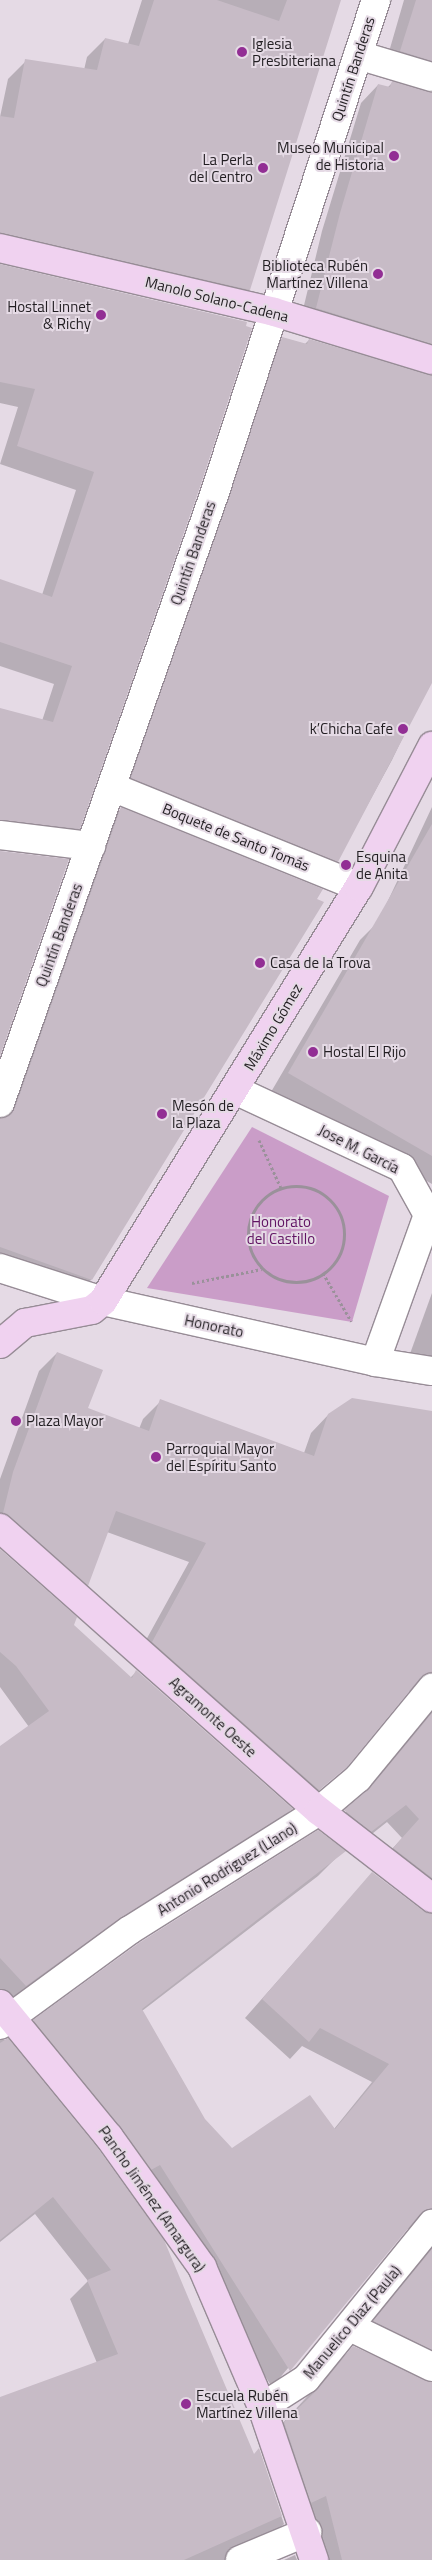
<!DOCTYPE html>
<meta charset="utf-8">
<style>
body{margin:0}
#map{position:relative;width:432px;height:2560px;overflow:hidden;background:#e5dae5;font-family:"Titillium Web",sans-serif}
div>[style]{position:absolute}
.green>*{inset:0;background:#ca9dc8}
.shadow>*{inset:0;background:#0003}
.building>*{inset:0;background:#c7bbc6}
.path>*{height:3px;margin-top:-1.5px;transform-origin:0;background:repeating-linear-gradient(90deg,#9a919a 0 2.5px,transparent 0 5px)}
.path>.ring{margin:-1.5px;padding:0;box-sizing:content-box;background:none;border:3px solid #9a919a;border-radius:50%}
.roads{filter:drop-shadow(1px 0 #978c96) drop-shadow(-1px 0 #978c96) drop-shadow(0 1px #978c96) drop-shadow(0 -1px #978c96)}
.street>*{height:28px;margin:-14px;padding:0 14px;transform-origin:14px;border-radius:14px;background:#fff}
.secondary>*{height:28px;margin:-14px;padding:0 14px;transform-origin:14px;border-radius:14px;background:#f0d2f0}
.dots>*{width:14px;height:14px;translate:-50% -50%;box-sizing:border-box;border:2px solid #e5dae5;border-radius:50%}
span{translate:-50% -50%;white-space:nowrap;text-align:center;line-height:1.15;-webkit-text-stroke:4px #e5dae5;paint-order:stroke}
.poi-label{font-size:15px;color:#221e22}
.left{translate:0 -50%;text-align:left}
.right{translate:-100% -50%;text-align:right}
.street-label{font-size:15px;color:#221e22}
.park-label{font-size:15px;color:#611363}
</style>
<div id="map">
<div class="green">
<i style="clip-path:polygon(252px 1127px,389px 1196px,352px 1322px,147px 1288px)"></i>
</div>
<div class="shadow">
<i style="clip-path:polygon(142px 0,339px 0,249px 290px,231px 308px,0 254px,0 117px,8px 79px,26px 61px,84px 70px,87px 57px,105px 39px,128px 44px)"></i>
<i style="clip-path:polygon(404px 0,432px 0,432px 676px,392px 760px,337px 861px,319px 878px,114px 795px,265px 356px,283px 338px,305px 344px,309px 340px,430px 376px,419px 362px,299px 326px,322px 231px,361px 103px,378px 85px,387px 88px,392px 83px,428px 92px,426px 83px,384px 69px)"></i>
<i style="clip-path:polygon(0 265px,246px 323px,79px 828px,61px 846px,0 839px,0 710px,42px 721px,54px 684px,0 666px,0 581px,42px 595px,76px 490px,0 464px,18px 407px,0 403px)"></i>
<i style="clip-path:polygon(432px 807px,432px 1184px,271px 1092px,360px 940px,378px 922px)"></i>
<i style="clip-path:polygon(121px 809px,91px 1280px,73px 1298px,0 1271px,0 1119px,5px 1119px,19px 1077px,103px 827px)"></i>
<i style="clip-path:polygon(432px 1293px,432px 1366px,407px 1362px)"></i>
<i style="clip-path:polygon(57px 1353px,87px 1409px,139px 1429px,143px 1419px,161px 1401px,304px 1453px,311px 1433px,329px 1414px,432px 1413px,432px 1904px,376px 1867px,402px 1838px,387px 1822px,353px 1849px,327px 1829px,360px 1799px,426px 1717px,429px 1701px,423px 1693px,408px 1691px,346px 1766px,300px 1807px,135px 1660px,189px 1562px,107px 1532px,87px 1585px,70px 1603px,0 1543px,0 1479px,39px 1371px)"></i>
<i style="clip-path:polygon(0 1551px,72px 1626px,130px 1678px,136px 1672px,291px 1809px,274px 1827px,0 2009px,0 1747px,29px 1727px,0 1687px)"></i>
<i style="clip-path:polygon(336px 1858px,318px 1876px,142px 2011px,204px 2120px,232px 2150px,334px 2129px,372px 2082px,302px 2046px,290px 2059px,245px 2018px,365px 1882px,432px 1937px,432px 2560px,308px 2560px,266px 2441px,353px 2347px,429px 2382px,421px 2371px,356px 2339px,427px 2253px,429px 2237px,416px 2226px,405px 2230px,272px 2387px,142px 2182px,16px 2039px,34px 2021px)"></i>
<i style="clip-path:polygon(0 2040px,7px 2040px,254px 2455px,259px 2450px,284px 2524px,266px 2542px,226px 2560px,0 2560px,0 2407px,97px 2363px,70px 2299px,88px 2281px,35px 2214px,0 2242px)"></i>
<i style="clip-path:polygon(295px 2555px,297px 2560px,284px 2560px)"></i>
</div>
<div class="building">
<i style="clip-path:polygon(154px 0,217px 0,279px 21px,287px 0,341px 0,250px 290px,0 233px,0 116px,14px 118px,25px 59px,97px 70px,105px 38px,139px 46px)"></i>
<i style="clip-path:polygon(416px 0,432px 0,432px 61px,400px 51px)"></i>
<i style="clip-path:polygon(392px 81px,432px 92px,432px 344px,316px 308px,340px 213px,378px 84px,390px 87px)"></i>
<i style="clip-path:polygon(0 264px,247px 322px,246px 326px,252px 328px,200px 487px,80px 829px,0 820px,0 708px,53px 722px,72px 666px,0 642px,0 579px,52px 597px,94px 472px,17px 446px,35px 389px,0 382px)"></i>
<i style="clip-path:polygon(282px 337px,307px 344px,309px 339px,432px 375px,432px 683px,338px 862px,131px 778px)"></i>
<i style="clip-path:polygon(121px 807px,323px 889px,317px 899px,324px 902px,92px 1280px,0 1247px,0 1118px,10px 1115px,15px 1108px)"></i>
<i style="clip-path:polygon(432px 824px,432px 1156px,288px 1073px)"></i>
<i style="clip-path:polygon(0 851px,69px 859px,0 1056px)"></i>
<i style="clip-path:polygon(57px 1352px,103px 1370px,88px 1408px,149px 1431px,160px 1399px,314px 1456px,328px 1414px,352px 1398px,432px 1411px,432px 1673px,420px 1678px,347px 1767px,319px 1790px,152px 1642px,206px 1543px,116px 1511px,88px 1586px,3px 1513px,13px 1472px)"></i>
<i style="clip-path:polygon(0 1549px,77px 1617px,74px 1625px,132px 1678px,136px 1670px,293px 1809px,122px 1917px,26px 1986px,0 1958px,0 1746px,49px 1711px,16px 1666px,0 1652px)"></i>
<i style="clip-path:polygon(432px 1713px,432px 1878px,393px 1848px,419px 1819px,406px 1805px,371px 1832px,344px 1810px,370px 1788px)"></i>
<i style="clip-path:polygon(318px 1830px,346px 1851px,142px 2009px,205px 2119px,232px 2148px,310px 2095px,335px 2129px,389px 2064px,320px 2028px,309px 2042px,262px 1999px,372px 1872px,422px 1910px,432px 1913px,432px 2209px,420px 2214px,290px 2371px,160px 2165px,151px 2170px,33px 2020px,139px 1943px)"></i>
<i style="clip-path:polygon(8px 2038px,97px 2147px,164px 2240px,254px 2454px,259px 2448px,282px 2516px,184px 2560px,0 2560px,0 2397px,118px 2354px,87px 2280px,111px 2270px,53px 2197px,0 2240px,0 2043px)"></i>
<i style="clip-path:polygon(432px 2249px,432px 2350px,373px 2321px)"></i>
<i style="clip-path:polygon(353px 2346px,432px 2382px,432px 2560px,342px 2560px,326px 2496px,311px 2503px,284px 2422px,318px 2389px)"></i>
</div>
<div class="path">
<i style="left:259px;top:1140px;width:53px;rotate:65.4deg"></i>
<i class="ring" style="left:248px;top:1186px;width:93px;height:93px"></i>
<i style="left:323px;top:1273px;width:56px;rotate:59.7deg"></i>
<i style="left:192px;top:1283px;width:71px;rotate:-11.3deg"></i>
</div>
<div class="roads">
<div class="street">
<i style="left:358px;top:55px;width:77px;rotate:16.6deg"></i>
<i style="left:112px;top:787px;width:266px;rotate:22deg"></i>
<i style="left:0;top:835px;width:92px;rotate:6.9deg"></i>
<i style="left:235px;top:1090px;width:184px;rotate:25deg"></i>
<i style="left:402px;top:1168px;width:54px;rotate:61deg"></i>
<i style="left:428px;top:1215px;width:156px;rotate:109.8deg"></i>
<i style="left:0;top:1103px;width:648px;rotate:-70.61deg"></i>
<i style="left:215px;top:492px;width:518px;rotate:-71.88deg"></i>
<i style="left:0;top:1268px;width:108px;rotate:17.8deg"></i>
<i style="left:103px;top:1301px;width:279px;rotate:12.6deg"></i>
<i style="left:375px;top:1362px;width:58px;rotate:9deg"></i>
<i style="left:0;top:2025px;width:161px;rotate:-36.2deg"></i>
<i style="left:130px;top:1930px;width:223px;rotate:-32.2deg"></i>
<i style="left:319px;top:1811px;width:51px;rotate:-40.2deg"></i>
<i style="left:358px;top:1778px;width:117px;rotate:-50.6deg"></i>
<i style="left:350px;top:2327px;width:91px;rotate:26deg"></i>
<i style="left:262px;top:2407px;width:52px;rotate:-32.5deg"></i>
<i style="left:306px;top:2379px;width:200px;rotate:-50.9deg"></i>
<i style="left:240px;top:2560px;width:73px;rotate:-22.7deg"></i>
</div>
<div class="secondary">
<i style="left:0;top:248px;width:281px;rotate:13.1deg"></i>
<i style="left:274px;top:312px;width:165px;rotate:16.9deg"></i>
<i style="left:0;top:1344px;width:33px;rotate:-40deg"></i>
<i style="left:25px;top:1323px;width:68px;rotate:-11deg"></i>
<i style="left:92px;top:1310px;width:14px;rotate:-39deg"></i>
<i style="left:103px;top:1301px;width:487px;rotate:-58.3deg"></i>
<i style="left:359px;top:887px;width:159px;rotate:-62.6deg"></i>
<i style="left:0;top:1528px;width:426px;rotate:41.6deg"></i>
<i style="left:319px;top:1811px;width:143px;rotate:37.6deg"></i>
<i style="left:0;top:2004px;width:172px;rotate:50.7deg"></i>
<i style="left:109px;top:2137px;width:160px;rotate:54.4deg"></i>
<i style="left:202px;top:2267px;width:152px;rotate:66.8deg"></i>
<i style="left:262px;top:2407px;width:162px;rotate:71.2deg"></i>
</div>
</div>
<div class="dots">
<i style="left:242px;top:52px;background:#922e94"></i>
<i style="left:394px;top:156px;background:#922e94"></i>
<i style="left:263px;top:168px;background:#922e94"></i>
<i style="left:378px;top:274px;background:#922e94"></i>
<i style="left:101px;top:315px;background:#922e94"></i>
<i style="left:403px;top:729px;background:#922e94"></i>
<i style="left:346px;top:865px;background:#922e94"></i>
<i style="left:260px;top:963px;background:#922e94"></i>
<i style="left:313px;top:1052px;background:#922e94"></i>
<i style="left:162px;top:1114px;background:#922e94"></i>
<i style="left:16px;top:1421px;background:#922e94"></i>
<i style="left:156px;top:1457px;background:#922e94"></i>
<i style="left:186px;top:2404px;background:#922e94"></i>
</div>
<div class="poi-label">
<span class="left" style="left:252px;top:52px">Iglesia<br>Presbiteriana</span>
<span class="right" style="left:384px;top:156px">Museo Municipal<br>de Historia</span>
<span class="right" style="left:253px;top:168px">La Perla<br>del Centro</span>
<span class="right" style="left:368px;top:274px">Biblioteca Rubén<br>Martínez Villena</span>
<span class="right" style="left:91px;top:315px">Hostal Linnet<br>&amp; Richy</span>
<span class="right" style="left:393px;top:729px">k’Chicha Cafe</span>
<span class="left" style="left:356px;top:865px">Esquina<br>de Anita</span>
<span class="left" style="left:270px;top:963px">Casa de la Trova</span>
<span class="left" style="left:323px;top:1052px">Hostal El Rijo</span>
<span class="left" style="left:172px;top:1114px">Mesón de<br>la Plaza</span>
<span class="left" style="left:26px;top:1421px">Plaza Mayor</span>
<span class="left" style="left:166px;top:1457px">Parroquial Mayor<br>del Espíritu Santo</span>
<span class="left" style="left:196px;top:2404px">Escuela Rubén<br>Martínez Villena</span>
</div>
<div class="street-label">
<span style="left:353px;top:69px;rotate:-72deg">Quintín Banderas</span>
<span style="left:217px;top:299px;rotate:14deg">Manolo Solano-Cadena</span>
<span style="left:193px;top:553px;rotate:-71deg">Quintín Banderas</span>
<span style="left:236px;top:837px;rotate:22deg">Boquete de Santo Tomás</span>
<span style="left:59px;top:935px;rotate:-70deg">Quintín Banderas</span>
<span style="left:273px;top:1027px;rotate:-59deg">Máximo Gómez</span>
<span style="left:359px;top:1149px;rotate:27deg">Jose M. García</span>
<span style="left:214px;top:1326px;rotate:12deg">Honorato</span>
<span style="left:213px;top:1717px;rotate:42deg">Agramonte Oeste</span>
<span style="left:227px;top:1869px;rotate:-32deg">Antonio Rodriguez (Llano)</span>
<span style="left:152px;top:2199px;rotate:55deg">Pancho Jiménez (Amargura)</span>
<span style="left:352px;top:2322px;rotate:-50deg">Manuelico Diaz (Paula)</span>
</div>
<div class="park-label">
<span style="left:281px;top:1230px">Honorato<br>del Castillo</span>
</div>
</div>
